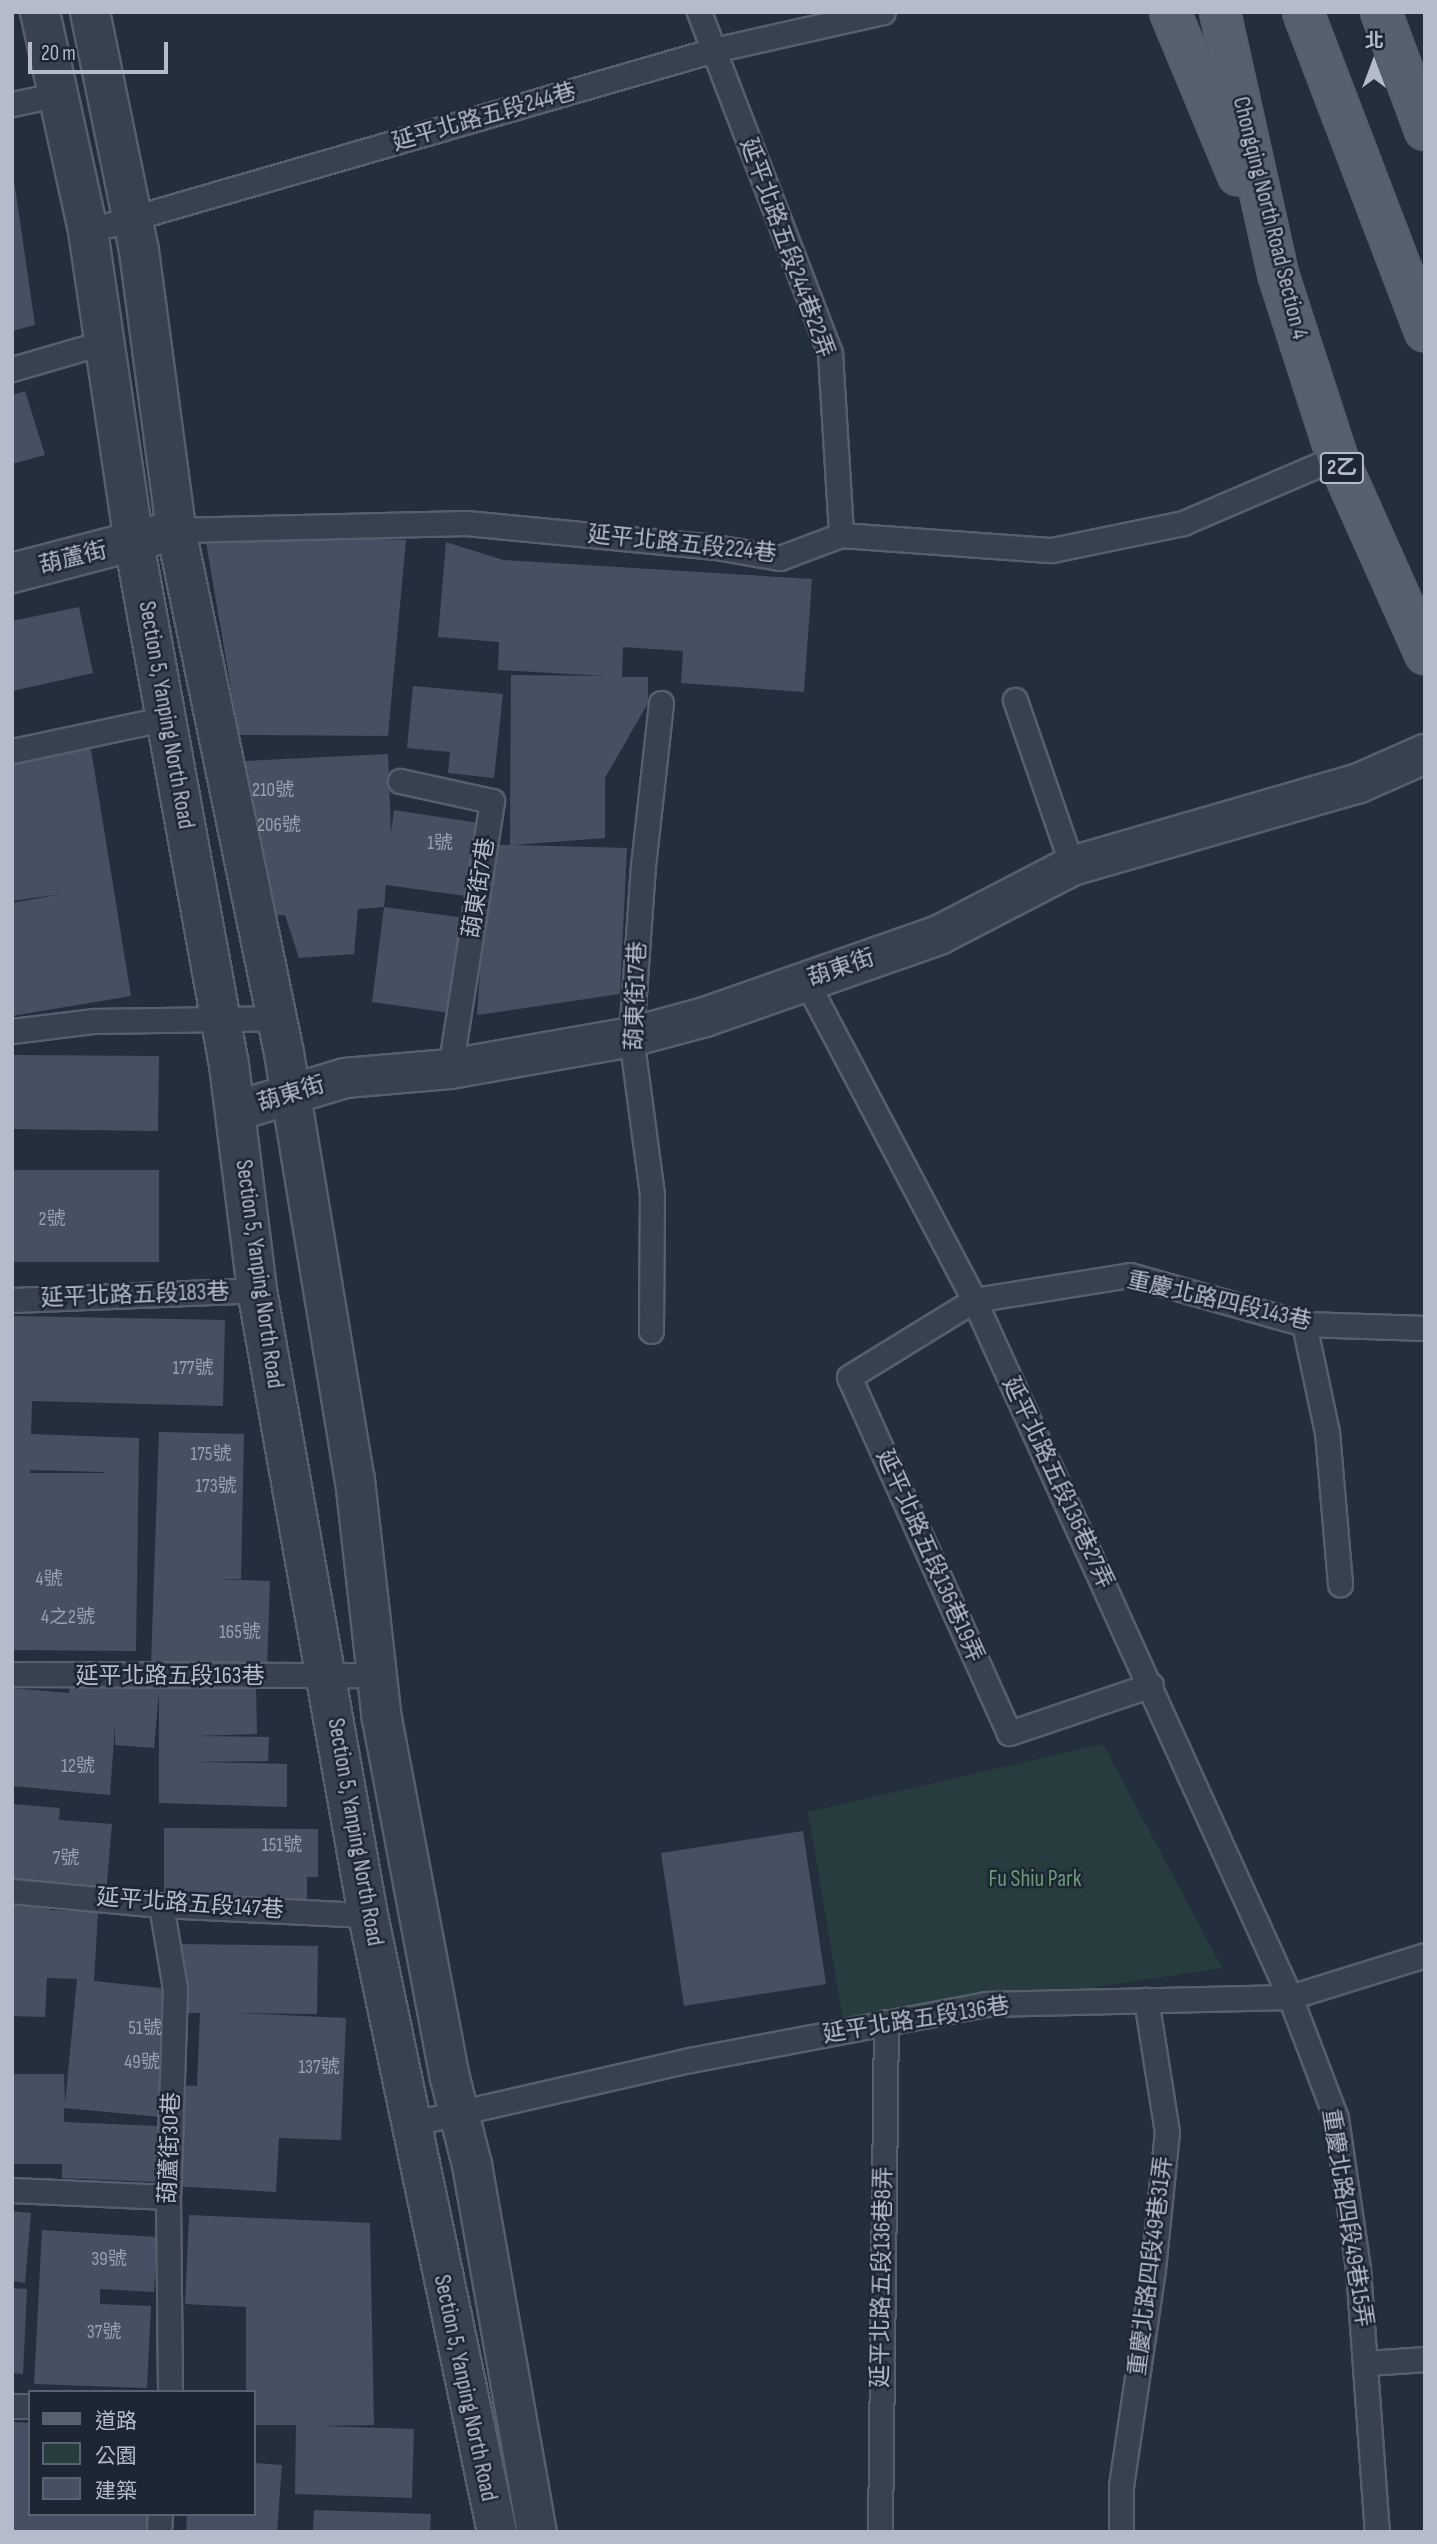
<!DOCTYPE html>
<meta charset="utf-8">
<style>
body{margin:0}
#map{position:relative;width:1437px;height:2544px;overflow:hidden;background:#242f3e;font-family:"Sofia Sans Condensed","Noto Sans TC",sans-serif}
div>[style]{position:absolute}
.green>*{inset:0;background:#263c3f}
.building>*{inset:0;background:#455162}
.roads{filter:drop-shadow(2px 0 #565f6c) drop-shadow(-2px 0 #565f6c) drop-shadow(0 2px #565f6c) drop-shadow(0 -2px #565f6c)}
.service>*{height:23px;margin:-11.5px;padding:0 11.5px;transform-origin:11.5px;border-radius:11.5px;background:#38414e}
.minor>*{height:38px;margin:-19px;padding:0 19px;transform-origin:19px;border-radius:19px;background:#38414e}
.tertiary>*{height:38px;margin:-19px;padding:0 19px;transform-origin:19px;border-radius:19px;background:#38414e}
.primary>*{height:38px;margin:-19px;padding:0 19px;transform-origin:19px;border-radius:19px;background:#56606e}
span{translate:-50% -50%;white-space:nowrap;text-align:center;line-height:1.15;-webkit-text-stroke:5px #1d2633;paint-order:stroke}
.number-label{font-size:19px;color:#98a1af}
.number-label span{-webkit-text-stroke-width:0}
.shield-label span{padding:2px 5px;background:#1d2633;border:2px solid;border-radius:5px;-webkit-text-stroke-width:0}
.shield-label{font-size:21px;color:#b4bcc9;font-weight:700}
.street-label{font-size:23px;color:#b4bcc9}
.park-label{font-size:23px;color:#6b9a76}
.frame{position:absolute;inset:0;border:14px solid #b4bcc9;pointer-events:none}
.legend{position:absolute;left:28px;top:2390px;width:228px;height:126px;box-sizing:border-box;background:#1d2633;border:2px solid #59626f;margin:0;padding:9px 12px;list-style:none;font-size:21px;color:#b4bcc9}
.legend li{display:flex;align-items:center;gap:14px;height:35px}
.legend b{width:35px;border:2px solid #59626f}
.north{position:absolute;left:1339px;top:28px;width:70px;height:70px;-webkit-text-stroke:5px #1d2633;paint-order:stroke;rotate:0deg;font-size:19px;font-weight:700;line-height:28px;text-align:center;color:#b4bcc9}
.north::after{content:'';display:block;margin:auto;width:24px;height:32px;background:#b4bcc9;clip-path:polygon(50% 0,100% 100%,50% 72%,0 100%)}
.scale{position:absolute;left:28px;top:42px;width:140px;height:32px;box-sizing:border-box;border:4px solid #b4bcc9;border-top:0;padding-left:9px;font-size:21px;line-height:24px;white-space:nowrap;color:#b4bcc9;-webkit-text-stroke:5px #1d2633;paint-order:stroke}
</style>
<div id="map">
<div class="green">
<i style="clip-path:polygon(1103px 1744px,1222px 1968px,844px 2025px,808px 1812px)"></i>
</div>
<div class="building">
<i style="clip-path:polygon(12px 166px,35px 325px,12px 331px)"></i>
<i style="clip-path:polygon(25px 391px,45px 455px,12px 464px,12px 395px)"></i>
<i style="clip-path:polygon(204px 531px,406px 540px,388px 736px,239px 735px)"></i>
<i style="clip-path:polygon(446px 542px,503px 560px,812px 579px,804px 692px,681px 683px,683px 651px,623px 647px,622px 677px,648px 677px,648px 703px,605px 778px,605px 838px,513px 845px,627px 848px,620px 994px,477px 1015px,489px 845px,510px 845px,511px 675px,605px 676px,498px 670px,499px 642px,438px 637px)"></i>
<i style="clip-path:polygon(79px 607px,93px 673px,12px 691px,12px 621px)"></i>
<i style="clip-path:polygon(413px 686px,503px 694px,494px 778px,448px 773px,450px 752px,407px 748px)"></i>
<i style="clip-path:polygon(90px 743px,131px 996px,12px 1016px,12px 903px,62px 894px,12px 901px,12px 754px)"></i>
<i style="clip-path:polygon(388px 754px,391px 833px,394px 810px,485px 824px,474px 897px,386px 885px,384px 907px,358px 909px,354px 954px,299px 958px,285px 915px,261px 916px,246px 841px,244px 761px)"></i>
<i style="clip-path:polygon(384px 907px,465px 918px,451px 1013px,372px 1002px)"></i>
<i style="clip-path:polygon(12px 1055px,159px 1056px,158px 1131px,12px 1129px)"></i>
<i style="clip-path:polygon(12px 1170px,159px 1170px,159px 1262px,12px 1262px)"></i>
<i style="clip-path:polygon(evenodd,12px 1316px,225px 1320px,223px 1406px,32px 1401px,31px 1434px,139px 1438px,136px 1651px,12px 1650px,12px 1316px,30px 1470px,104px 1472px,104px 1473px,30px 1473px,30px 1470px)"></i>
<i style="clip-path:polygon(159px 1432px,244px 1434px,241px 1579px,215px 1579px,270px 1581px,267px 1668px,151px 1664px)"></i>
<i style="clip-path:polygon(71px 1680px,159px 1688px,256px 1686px,257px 1734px,197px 1736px,269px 1737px,268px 1761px,195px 1762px,287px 1764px,287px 1807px,159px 1803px,159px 1692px,154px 1748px,115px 1745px,115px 1725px,110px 1795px,12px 1786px,12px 1688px,69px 1693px)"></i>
<i style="clip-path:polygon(12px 1804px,60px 1808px,59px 1820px,112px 1824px,106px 1893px,12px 1885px)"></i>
<i style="clip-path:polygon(164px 1828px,318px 1829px,318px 1877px,307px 1877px,307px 1905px,164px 1901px)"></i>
<i style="clip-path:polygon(803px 1831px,826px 1984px,684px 2006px,661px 1853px)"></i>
<i style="clip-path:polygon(12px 1896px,51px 1898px,50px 1910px,98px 1912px,94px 1981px,170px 1989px,161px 2117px,64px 2108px,64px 2122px,159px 2126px,156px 2182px,62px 2178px,62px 2164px,12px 2164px,12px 2074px,64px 2074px,65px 2104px,77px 1979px,47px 1978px,45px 2017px,12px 2016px)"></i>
<i style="clip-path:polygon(178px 1944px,318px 1946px,317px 2014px,236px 2013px,346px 2018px,341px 2140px,279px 2138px,276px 2192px,172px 2186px,171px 2085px,197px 2086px,200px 2013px,178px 2013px)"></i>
<i style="clip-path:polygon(12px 2211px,31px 2213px,25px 2283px,12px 2281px)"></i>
<i style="clip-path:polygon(189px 2215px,370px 2223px,374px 2425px,320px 2426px,414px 2429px,412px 2498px,295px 2494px,296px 2425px,254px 2425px,254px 2392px,246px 2392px,246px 2307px,185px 2304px)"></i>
<i style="clip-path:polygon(42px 2230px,157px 2237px,154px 2292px,100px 2289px,100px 2304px,151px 2306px,147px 2388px,34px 2384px)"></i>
<i style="clip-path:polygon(12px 2288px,27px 2289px,23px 2374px,12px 2373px)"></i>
<i style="clip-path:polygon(12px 2422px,30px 2423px,30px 2514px,153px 2514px,152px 2532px,12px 2532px)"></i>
<i style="clip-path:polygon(254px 2463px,282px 2465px,277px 2532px,186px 2532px,187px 2514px,254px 2514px)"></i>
<i style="clip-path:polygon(314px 2510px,431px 2514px,430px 2532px,313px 2532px)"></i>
</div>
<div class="roads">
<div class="service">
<i style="left:699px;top:12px;width:365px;rotate:69deg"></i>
<i style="left:830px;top:353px;width:182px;rotate:86.5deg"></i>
<i style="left:12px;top:104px;width:48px;rotate:-12deg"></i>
<i style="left:88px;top:231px;width:652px;rotate:-16.13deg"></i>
<i style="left:714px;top:50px;width:173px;rotate:-12.7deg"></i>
<i style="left:12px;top:369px;width:97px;rotate:-16.2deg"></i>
<i style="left:176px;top:530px;width:290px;rotate:-1.4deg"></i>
<i style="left:466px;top:523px;width:251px;rotate:5.5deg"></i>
<i style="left:716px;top:547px;width:65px;rotate:9.8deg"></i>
<i style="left:780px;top:558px;width:65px;rotate:-20.7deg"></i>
<i style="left:841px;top:535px;width:212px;rotate:4.1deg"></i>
<i style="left:1052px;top:550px;width:134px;rotate:-11.6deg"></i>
<i style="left:1183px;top:523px;width:168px;rotate:-23.2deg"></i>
<i style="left:1015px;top:700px;width:176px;rotate:71deg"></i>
<i style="left:12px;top:751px;width:158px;rotate:-12deg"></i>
<i style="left:400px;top:781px;width:94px;rotate:12.3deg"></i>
<i style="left:492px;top:801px;width:271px;rotate:98.9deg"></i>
<i style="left:805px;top:979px;width:363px;rotate:62.2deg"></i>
<i style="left:974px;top:1300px;width:765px;rotate:65.61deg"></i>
<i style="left:1290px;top:1997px;width:129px;rotate:69.2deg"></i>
<i style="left:1336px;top:2118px;width:153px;rotate:81.7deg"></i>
<i style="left:1358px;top:2269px;width:264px;rotate:85.9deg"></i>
<i style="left:12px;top:1031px;width:83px;rotate:-7deg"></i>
<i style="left:94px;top:1021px;width:182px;rotate:-0.9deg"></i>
<i style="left:12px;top:1300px;width:245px;rotate:-2.3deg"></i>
<i style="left:1304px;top:1324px;width:110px;rotate:78deg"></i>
<i style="left:1327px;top:1432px;width:153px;rotate:85.1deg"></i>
<i style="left:651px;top:1331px;width:137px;rotate:-89.6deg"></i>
<i style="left:652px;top:1194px;width:158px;rotate:-97.6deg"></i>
<i style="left:631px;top:1037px;width:171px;rotate:-86deg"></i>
<i style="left:643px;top:866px;width:164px;rotate:-83.7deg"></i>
<i style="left:12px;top:1674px;width:363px;rotate:0.2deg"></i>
<i style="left:1151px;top:1685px;width:150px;rotate:161.3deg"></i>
<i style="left:1009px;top:1733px;width:390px;rotate:-114.2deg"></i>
<i style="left:849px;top:1377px;width:147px;rotate:-31.6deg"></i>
<i style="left:974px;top:1300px;width:158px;rotate:-9.1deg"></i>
<i style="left:1130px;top:1275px;width:181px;rotate:15.7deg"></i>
<i style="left:1304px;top:1324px;width:121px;rotate:1.9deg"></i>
<i style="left:12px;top:1891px;width:150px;rotate:5.4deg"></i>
<i style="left:161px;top:1905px;width:207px;rotate:2.8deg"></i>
<i style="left:161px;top:1905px;width:85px;rotate:80.5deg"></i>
<i style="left:175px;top:1989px;width:208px;rotate:91.9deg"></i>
<i style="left:168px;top:2197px;width:195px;rotate:89.4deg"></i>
<i style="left:410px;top:2124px;width:287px;rotate:-12.9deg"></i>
<i style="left:690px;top:2060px;width:301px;rotate:-10.7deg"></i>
<i style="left:986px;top:2004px;width:304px;rotate:-1.3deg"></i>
<i style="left:1290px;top:1997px;width:141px;rotate:-17.3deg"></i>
<i style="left:12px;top:2190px;width:156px;rotate:2.6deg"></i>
<i style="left:1368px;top:2363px;width:57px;rotate:-4deg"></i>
<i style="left:12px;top:2406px;width:18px"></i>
<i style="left:159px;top:2532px;width:18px;rotate:-87deg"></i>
<i style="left:880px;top:2532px;width:510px;rotate:-89.33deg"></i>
<i style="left:1121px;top:2532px;width:46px;rotate:-90deg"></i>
<i style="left:1121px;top:2486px;width:219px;rotate:-81.6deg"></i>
<i style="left:1153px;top:2269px;width:138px;rotate:-84.2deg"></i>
<i style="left:1167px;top:2132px;width:134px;rotate:-99deg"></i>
</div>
<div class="minor">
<i style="left:12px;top:573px;width:170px;rotate:-14.7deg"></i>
<i style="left:236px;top:1111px;width:114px;rotate:-16.8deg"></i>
<i style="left:345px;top:1078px;width:105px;rotate:-4.9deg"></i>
<i style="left:450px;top:1069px;width:184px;rotate:-10deg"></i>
<i style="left:631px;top:1037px;width:77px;rotate:-15.1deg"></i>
<i style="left:705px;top:1017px;width:248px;rotate:-19.3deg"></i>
<i style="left:939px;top:935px;width:150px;rotate:-27.4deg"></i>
<i style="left:1072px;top:866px;width:297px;rotate:-16.1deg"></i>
<i style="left:1357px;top:784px;width:74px;rotate:-23.8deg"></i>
</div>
<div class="tertiary">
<i style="left:40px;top:12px;width:224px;rotate:77.6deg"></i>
<i style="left:88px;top:231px;width:315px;rotate:81.6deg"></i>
<i style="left:134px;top:543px;width:531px;rotate:79.69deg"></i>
<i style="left:229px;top:1065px;width:227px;rotate:82.9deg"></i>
<i style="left:257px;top:1290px;width:635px;rotate:79.93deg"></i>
<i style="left:368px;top:1915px;width:630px;rotate:78.19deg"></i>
<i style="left:90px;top:12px;width:244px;rotate:78.4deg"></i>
<i style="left:139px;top:251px;width:281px;rotate:82.4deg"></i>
<i style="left:176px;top:530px;width:534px;rotate:78.33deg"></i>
<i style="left:284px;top:1053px;width:433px;rotate:80.6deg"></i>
<i style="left:355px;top:1480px;width:241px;rotate:83.6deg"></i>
<i style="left:382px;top:1719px;width:365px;rotate:79.3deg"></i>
<i style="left:450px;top:2078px;width:90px;rotate:75.8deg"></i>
<i style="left:472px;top:2165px;width:373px;rotate:80deg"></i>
</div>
<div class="primary">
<i style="left:1170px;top:12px;width:177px;rotate:67.4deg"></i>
<i style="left:1220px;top:12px;width:268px;rotate:77.5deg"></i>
<i style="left:1278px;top:274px;width:192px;rotate:72.1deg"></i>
<i style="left:1337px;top:457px;width:216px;rotate:65.9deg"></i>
<i style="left:1303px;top:12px;width:342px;rotate:69.1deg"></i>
<i style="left:1381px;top:12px;width:126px;rotate:69.6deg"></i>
</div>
</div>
<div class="number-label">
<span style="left:273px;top:791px">210號</span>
<span style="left:279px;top:826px">206號</span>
<span style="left:440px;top:844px">1號</span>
<span style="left:52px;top:1220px">2號</span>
<span style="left:193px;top:1369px">177號</span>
<span style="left:211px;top:1455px">175號</span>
<span style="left:216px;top:1487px">173號</span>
<span style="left:49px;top:1580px">4號</span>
<span style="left:68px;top:1618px">4之2號</span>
<span style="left:240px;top:1633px">165號</span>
<span style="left:78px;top:1767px">12號</span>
<span style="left:282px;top:1846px">151號</span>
<span style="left:66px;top:1859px">7號</span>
<span style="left:145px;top:2029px">51號</span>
<span style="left:142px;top:2063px">49號</span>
<span style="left:319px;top:2068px">137號</span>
<span style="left:109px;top:2260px">39號</span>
<span style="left:104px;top:2333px">37號</span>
</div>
<div class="shield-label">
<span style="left:1342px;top:468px">2乙</span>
</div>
<div class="street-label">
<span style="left:484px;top:117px;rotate:-16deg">延平北路五段244巷</span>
<span style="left:1270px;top:218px;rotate:76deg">Chongqing North Road Section 4</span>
<span style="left:787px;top:248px;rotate:70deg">延平北路五段244巷22弄</span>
<span style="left:682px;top:544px;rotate:6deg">延平北路五段224巷</span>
<span style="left:73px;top:558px;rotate:-14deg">葫蘆街</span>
<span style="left:166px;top:715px;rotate:80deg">Section 5, Yanping North Road</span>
<span style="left:479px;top:888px;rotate:-81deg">葫東街7巷</span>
<span style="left:841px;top:968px;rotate:-19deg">葫東街</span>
<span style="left:636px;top:996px;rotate:-88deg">葫東街17巷</span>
<span style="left:291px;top:1094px;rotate:-17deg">葫東街</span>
<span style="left:259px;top:1274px;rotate:82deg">Section 5, Yanping North Road</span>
<span style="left:135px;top:1295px;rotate:-2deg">延平北路五段183巷</span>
<span style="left:1219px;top:1301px;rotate:13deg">重慶北路四段143巷</span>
<span style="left:1058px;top:1483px;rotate:65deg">延平北路五段136巷27弄</span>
<span style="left:930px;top:1556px;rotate:66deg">延平北路五段136巷19弄</span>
<span style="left:170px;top:1676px">延平北路五段163巷</span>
<span style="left:355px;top:1832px;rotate:80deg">Section 5, Yanping North Road</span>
<span style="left:190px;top:1904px;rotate:4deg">延平北路五段147巷</span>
<span style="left:916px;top:2020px;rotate:-9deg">延平北路五段136巷</span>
<span style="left:170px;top:2148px;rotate:-88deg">葫蘆街30巷</span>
<span style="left:1347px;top:2218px;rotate:81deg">重慶北路四段49巷15弄</span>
<span style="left:1151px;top:2266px;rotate:-83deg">重慶北路四段49巷31弄</span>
<span style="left:882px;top:2277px;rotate:-89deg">延平北路五段136巷8弄</span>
<span style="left:465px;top:2388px;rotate:78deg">Section 5, Yanping North Road</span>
</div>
<div class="park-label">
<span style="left:1035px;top:1879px">Fu Shiu Park</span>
</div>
<div class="frame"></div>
<ul class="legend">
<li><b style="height:9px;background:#56606e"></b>道路</li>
<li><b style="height:19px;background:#263c3f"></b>公園</li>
<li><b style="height:19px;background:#455162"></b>建築</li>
</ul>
<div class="north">北</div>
<div class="scale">20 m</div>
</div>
